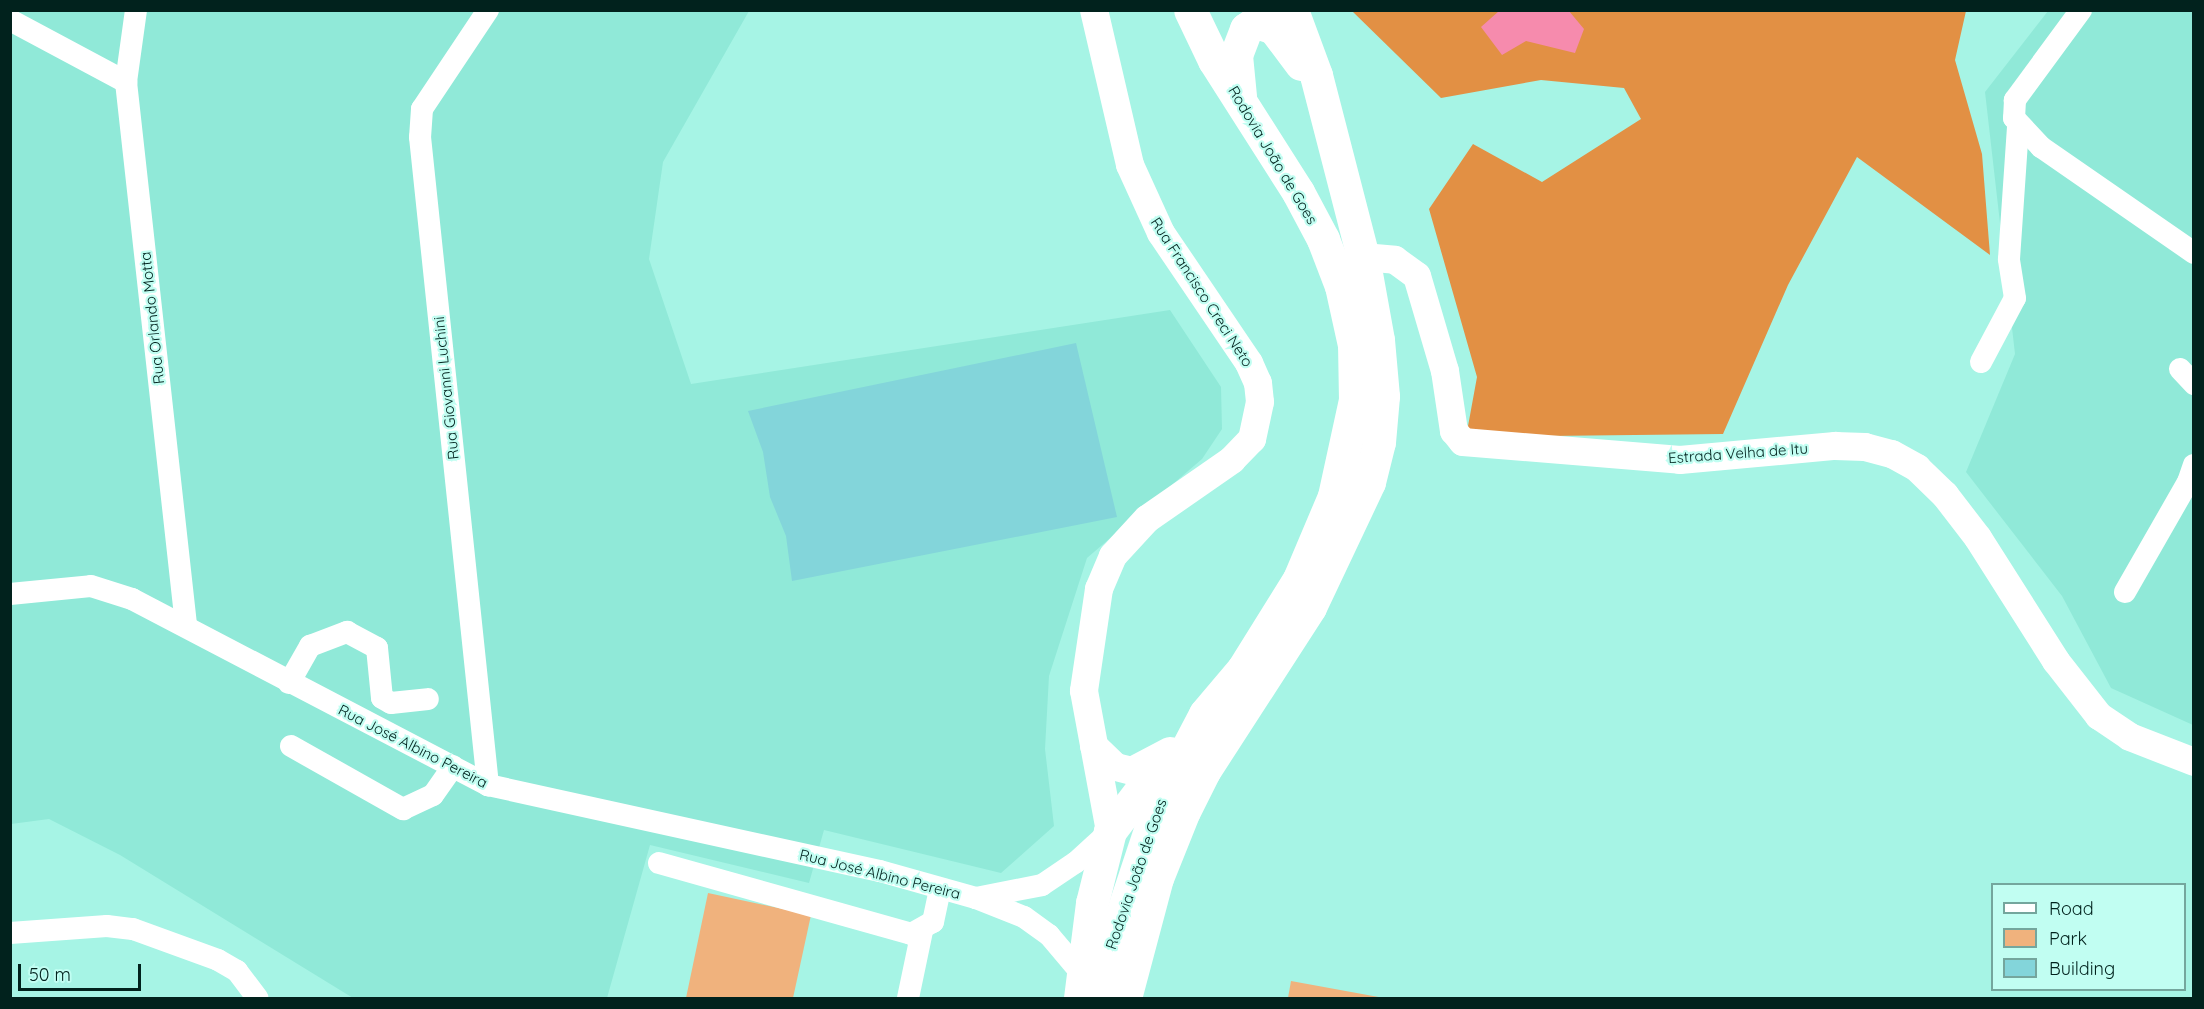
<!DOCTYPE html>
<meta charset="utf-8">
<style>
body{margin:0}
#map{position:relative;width:2204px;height:1009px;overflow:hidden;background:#a6f4e5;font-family:Quicksand,sans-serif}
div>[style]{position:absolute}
.built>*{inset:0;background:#90e9d8}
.green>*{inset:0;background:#f0b27d}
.forest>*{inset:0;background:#e29044}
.water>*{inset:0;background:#f68bad}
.building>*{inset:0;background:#83d5da}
.minor>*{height:22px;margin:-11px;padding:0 11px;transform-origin:11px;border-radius:11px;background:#fff}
.major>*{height:28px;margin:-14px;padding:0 14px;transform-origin:14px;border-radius:14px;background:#fff}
.highway>*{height:33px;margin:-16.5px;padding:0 16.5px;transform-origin:16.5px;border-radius:16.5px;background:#fff}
span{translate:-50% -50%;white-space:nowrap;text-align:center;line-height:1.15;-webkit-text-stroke:4.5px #c1fef2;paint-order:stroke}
.street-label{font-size:15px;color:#01221d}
.frame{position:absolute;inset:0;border:12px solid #01221d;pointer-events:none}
.legend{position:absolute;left:1991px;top:883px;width:195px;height:108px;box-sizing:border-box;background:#c1fef2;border:2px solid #74a69d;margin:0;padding:8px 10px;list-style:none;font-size:18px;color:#01221d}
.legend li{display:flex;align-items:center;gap:12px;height:30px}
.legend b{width:30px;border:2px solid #74a69d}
.scale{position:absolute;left:18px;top:964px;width:123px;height:27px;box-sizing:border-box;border:3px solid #01221d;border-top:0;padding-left:8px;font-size:18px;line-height:21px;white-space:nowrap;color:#01221d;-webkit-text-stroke:4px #c1fef2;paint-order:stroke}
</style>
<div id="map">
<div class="built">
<i style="clip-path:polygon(10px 11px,749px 11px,663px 162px,649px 259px,691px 384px,1170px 310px,1221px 387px,1222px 429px,1202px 459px,1087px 558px,1049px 676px,1045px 749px,1054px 826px,1001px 873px,824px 830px,809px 883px,650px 845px,607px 998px,353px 998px,120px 855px,49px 819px,11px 824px)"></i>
<i style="clip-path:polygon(2048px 11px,2193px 11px,2193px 725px,2111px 688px,2062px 596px,1966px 472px,2015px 354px,1985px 92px)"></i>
</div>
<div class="green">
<i style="clip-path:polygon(708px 893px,811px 915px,793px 998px,686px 998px)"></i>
<i style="clip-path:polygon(1291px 981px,1384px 998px,1288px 998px)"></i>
</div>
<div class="forest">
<i style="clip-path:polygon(1352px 11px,1966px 11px,1955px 60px,1982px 154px,1990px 255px,1857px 157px,1788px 285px,1723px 434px,1466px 437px,1477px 377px,1429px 209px,1473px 144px,1542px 182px,1641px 119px,1624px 88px,1541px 80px,1441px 98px)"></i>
</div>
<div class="water">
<i style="clip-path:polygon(1569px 11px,1584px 29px,1575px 53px,1526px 41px,1502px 55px,1481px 27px,1499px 11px)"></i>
</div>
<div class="building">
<i style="clip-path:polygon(1076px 343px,1117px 517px,792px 581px,786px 536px,770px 497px,763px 452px,748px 411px)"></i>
</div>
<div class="minor">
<i style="left:136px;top:10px;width:73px;rotate:97.9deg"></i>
<i style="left:126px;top:82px;width:546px;rotate:83.69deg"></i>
<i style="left:488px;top:10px;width:119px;rotate:123.7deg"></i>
<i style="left:422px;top:109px;width:28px;rotate:94deg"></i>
<i style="left:420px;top:137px;width:652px;rotate:84.01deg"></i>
<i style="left:2081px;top:10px;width:112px;rotate:126.3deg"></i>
<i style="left:2015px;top:100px;width:18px;rotate:93deg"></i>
<i style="left:2014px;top:118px;width:40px;rotate:47deg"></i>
<i style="left:2041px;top:147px;width:186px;rotate:34.7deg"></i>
<i style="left:10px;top:20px;width:132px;rotate:28.1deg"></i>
<i style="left:1981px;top:362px;width:72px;rotate:-62deg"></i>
<i style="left:2015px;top:298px;width:39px;rotate:-99deg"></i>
<i style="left:2009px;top:259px;width:133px;rotate:-86.1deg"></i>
<i style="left:2180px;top:369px;width:21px;rotate:47deg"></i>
<i style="left:2125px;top:592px;width:127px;rotate:-60.2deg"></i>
<i style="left:2188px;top:482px;width:18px;rotate:-71deg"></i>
<i style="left:10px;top:594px;width:81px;rotate:-5.6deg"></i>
<i style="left:91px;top:586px;width:43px;rotate:17.6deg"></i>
<i style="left:132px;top:599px;width:402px;rotate:27.6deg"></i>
<i style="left:488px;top:785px;width:401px;rotate:12.4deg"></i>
<i style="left:880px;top:871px;width:100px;rotate:15.7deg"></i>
<i style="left:976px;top:898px;width:52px;rotate:21.6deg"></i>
<i style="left:1024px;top:917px;width:31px;rotate:36deg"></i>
<i style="left:1049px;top:935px;width:51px;rotate:49.8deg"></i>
<i style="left:289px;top:683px;width:43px;rotate:-60.4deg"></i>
<i style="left:310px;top:646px;width:40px;rotate:-21deg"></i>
<i style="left:347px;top:632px;width:34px;rotate:28deg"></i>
<i style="left:377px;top:648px;width:50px;rotate:84.3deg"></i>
<i style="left:382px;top:698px;width:10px;rotate:29deg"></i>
<i style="left:391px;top:703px;width:37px;rotate:-6deg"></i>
<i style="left:291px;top:746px;width:129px;rotate:29.4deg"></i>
<i style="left:403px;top:809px;width:33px;rotate:-25deg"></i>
<i style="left:433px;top:795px;width:35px;rotate:-55deg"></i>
<i style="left:659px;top:863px;width:262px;rotate:15.7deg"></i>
<i style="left:911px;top:934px;width:25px;rotate:-29deg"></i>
<i style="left:933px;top:922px;width:33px;rotate:-78deg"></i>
<i style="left:976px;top:898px;width:67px;rotate:-11.1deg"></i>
<i style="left:1042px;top:885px;width:40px;rotate:-34deg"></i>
<i style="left:1075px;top:863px;width:47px;rotate:-42.4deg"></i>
<i style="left:10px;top:933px;width:97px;rotate:-4.1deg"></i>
<i style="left:107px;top:926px;width:26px;rotate:7deg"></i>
<i style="left:133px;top:929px;width:90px;rotate:20deg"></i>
<i style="left:218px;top:960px;width:22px;rotate:30deg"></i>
<i style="left:237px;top:971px;width:34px;rotate:53deg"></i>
<i style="left:908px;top:998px;width:68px;rotate:-78.2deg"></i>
</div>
<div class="major">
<i style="left:1094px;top:10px;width:159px;rotate:76.9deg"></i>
<i style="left:1130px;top:165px;width:75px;rotate:65.5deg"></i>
<i style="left:1161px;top:233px;width:157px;rotate:55.9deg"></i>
<i style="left:1249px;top:363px;width:22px;rotate:66deg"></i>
<i style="left:1258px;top:383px;width:19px;rotate:84deg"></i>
<i style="left:1260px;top:402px;width:38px;rotate:102deg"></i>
<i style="left:1252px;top:439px;width:29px;rotate:134deg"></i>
<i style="left:1232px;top:460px;width:103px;rotate:145.2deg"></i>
<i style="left:1147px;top:519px;width:50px;rotate:132.6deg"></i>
<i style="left:1113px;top:556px;width:36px;rotate:113deg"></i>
<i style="left:1099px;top:589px;width:103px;rotate:98.4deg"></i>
<i style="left:1084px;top:691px;width:142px;rotate:79.5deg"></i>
<i style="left:1363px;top:257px;width:32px;rotate:5deg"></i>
<i style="left:1395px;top:260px;width:27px;rotate:36deg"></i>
<i style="left:1417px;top:276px;width:99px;rotate:73.6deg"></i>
<i style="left:1445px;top:371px;width:61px;rotate:81.5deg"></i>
<i style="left:1454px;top:431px;width:14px;rotate:51deg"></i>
<i style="left:1463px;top:442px;width:218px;rotate:4.7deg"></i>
<i style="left:1680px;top:460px;width:156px;rotate:-5.2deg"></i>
<i style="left:1835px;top:446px;width:30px;rotate:2deg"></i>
<i style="left:1865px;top:447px;width:28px;rotate:15deg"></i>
<i style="left:1892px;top:454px;width:29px;rotate:29deg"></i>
<i style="left:1917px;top:468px;width:39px;rotate:44deg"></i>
<i style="left:1945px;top:495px;width:54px;rotate:52.5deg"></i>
<i style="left:1978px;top:538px;width:146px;rotate:57.6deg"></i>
<i style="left:2056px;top:661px;width:70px;rotate:52deg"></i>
<i style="left:2099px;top:716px;width:37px;rotate:34deg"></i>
<i style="left:2130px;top:737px;width:69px;rotate:21.3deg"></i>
<i style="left:1094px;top:746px;width:30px;rotate:44deg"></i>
<i style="left:1116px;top:767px;width:16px;rotate:14deg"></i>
<i style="left:1132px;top:771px;width:43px;rotate:-27.8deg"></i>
</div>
<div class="highway">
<i style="left:1240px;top:96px;width:41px;rotate:-95.6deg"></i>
<i style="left:1236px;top:55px;width:28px;rotate:-69deg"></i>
<i style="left:1246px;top:29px;width:12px;rotate:-35deg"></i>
<i style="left:1256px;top:22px;width:19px;rotate:18deg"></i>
<i style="left:1274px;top:28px;width:45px;rotate:53.1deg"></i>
<i style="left:1080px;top:998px;width:96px;rotate:-82.8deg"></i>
<i style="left:1092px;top:903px;width:74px;rotate:-76deg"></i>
<i style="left:1110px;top:831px;width:93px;rotate:-52.9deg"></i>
<i style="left:1099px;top:998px;width:49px;rotate:-77.1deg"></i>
<i style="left:1110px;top:950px;width:158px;rotate:-71.6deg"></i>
<i style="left:1160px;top:800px;width:97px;rotate:-62.4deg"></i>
<i style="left:1205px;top:714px;width:59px;rotate:-49.8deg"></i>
<i style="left:1243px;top:669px;width:106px;rotate:-58.1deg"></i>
<i style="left:1299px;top:579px;width:90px;rotate:-67.1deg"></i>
<i style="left:1334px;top:496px;width:98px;rotate:-77.7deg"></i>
<i style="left:1355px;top:400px;width:55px;rotate:-91deg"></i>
<i style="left:1354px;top:345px;width:60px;rotate:-102.4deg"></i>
<i style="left:1341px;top:286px;width:50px;rotate:-111deg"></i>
<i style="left:1323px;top:239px;width:53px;rotate:-118deg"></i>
<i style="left:1298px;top:192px;width:156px;rotate:-122.5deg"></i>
<i style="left:1214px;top:60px;width:55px;rotate:-115.6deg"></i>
<i style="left:1125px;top:998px;width:124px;rotate:-75.1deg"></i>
<i style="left:1157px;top:878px;width:72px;rotate:-68.1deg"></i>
<i style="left:1184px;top:811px;width:45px;rotate:-63.4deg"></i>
<i style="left:1204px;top:771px;width:195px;rotate:-57.1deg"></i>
<i style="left:1310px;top:607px;width:138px;rotate:-64.7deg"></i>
<i style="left:1369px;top:482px;width:41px;rotate:-76deg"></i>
<i style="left:1379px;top:442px;width:46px;rotate:-85deg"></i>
<i style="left:1383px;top:396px;width:56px;rotate:-95.1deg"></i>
<i style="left:1378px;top:340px;width:84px;rotate:-100.2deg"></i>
<i style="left:1363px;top:257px;width:188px;rotate:-104.5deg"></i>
<i style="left:1316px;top:75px;width:69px;rotate:-110.3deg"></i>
</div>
<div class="street-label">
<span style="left:1273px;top:155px;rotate:59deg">Rodovia João de Goes</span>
<span style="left:1202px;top:292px;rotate:57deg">Rua Francisco Creci Neto</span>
<span style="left:152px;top:318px;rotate:-96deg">Rua Orlando Motta</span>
<span style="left:446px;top:388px;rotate:-96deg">Rua Giovanni Luchini</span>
<span style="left:1738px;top:453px;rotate:-4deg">Estrada Velha de Itu</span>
<span style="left:413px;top:746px;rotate:27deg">Rua José Albino Pereira</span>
<span style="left:880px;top:874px;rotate:14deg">Rua José Albino Pereira</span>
<span style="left:1136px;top:874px;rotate:-71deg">Rodovia João de Goes</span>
</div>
<div class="frame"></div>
<ul class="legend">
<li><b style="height:8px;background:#fff"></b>Road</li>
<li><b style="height:16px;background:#f0b27d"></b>Park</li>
<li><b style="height:16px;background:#83d5da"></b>Building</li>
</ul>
<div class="scale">50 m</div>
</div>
